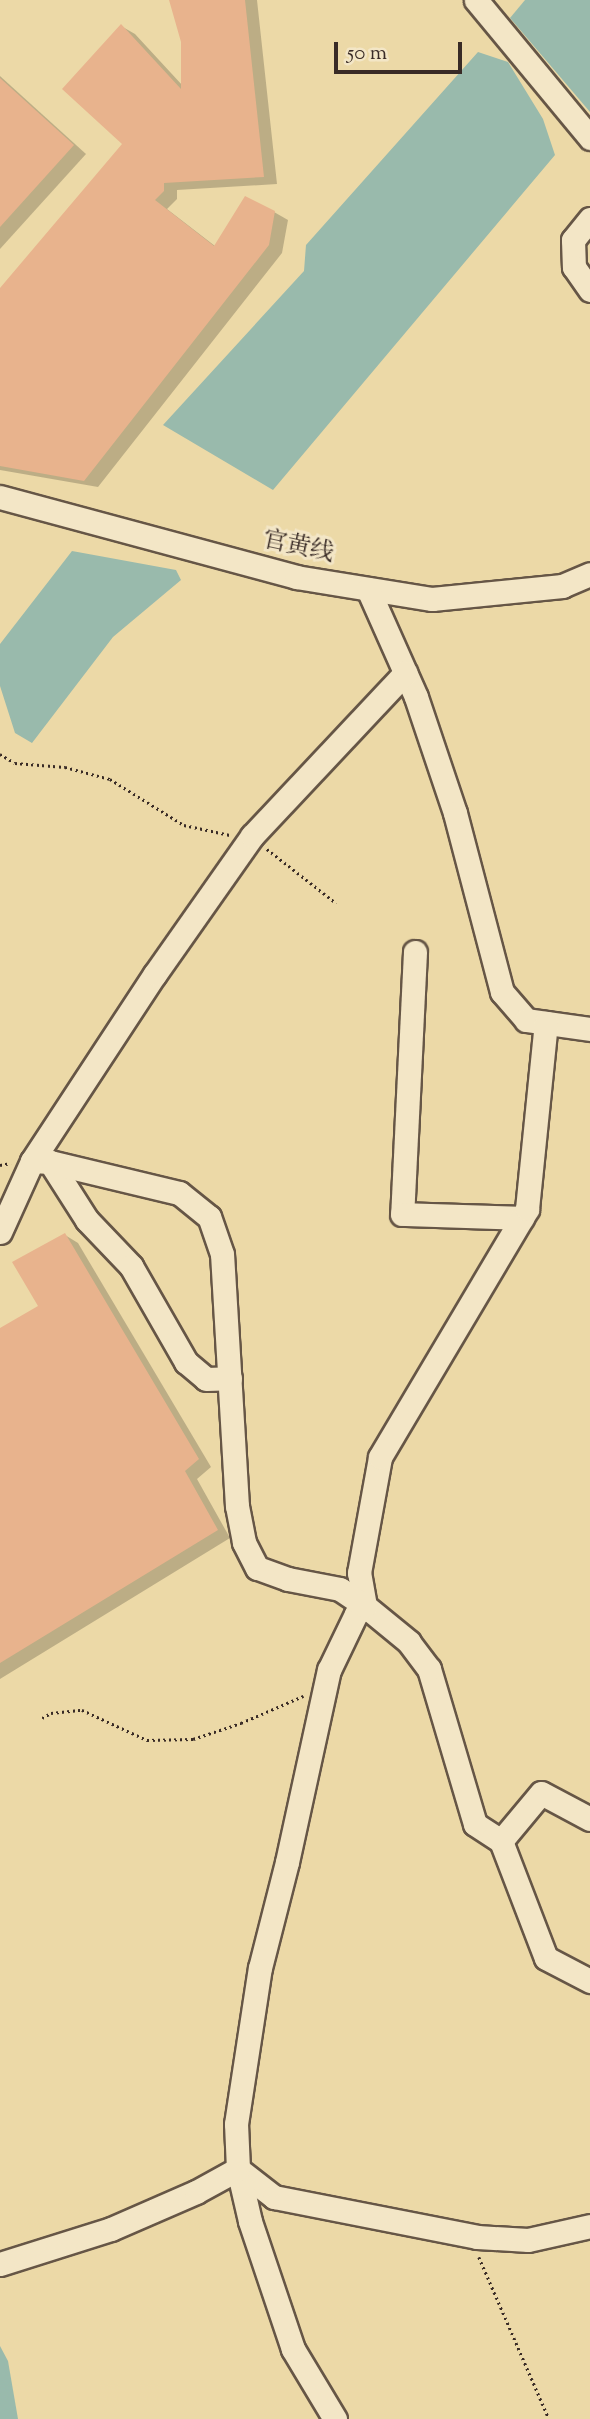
<!DOCTYPE html>
<meta charset="utf-8">
<style>
body{margin:0}
#map{position:relative;width:590px;height:2419px;overflow:hidden;background:#ecd9a7;font-family:"Sorts Mill Goudy","Noto Serif SC",serif}
div>[style]{position:absolute}
.water>*{inset:0;background:#99baac}
.shadow>*{inset:0;background:#0003}
.building>*{inset:0;background:#e8b38d}
.path>*{height:2.5px;margin-top:-1.25px;transform-origin:0;background:repeating-linear-gradient(90deg,#392b26 0 2px,transparent 0 5.5px)}
.roads{filter:drop-shadow(2px 0 #665646) drop-shadow(-2px 0 #665646) drop-shadow(0 2px #665646) drop-shadow(0 -2px #665646)}
.minor>*{height:23px;margin:-11.5px;padding:0 11.5px;transform-origin:11.5px;border-radius:11.5px;background:#f3e6c6}
span{translate:-50% -50%;white-space:nowrap;text-align:center;line-height:1.15;-webkit-text-stroke:6px #f3e6c6;paint-order:stroke}
.street-label{font-size:24px;color:#392b26}
.scale{position:absolute;left:334px;top:42px;width:128px;height:32px;box-sizing:border-box;border:4px solid #392b26;border-top:0;padding-left:9px;font-size:21px;line-height:24px;white-space:nowrap;color:#392b26;-webkit-text-stroke:5px #f3e6c6;paint-order:stroke}
</style>
<div id="map">
<div class="water">
<i style="clip-path:polygon(525px 0,590px 0,590px 112px,510px 18px)"></i>
<i style="clip-path:polygon(478px 52px,508px 62px,543px 119px,555px 155px,273px 490px,163px 425px,304px 271px,306px 245px)"></i>
<i style="clip-path:polygon(72px 551px,176px 570px,181px 580px,113px 637px,32px 743px,15px 733px,0 686px,0 644px)"></i>
<i style="clip-path:polygon(0 2346px,8px 2361px,18px 2419px,0 2419px)"></i>
</div>
<div class="shadow">
<i style="clip-path:polygon(171px 0,257px 0,277px 184px,177px 190px,177px 199px,167px 209px,215px 246px,274px 212px,288px 220px,282px 253px,98px 487px,0 470px,0 291px,125px 144px,121px 26px,135px 34px,183px 86px,183px 41px)"></i>
<i style="clip-path:polygon(0 76px,86px 154px,0 249px)"></i>
<i style="clip-path:polygon(65px 1235px,78px 1243px,211px 1467px,197px 1479px,230px 1538px,0 1679px,0 1330px,40px 1307px)"></i>
</div>
<div class="building">
<i style="clip-path:polygon(169px 0,245px 0,264px 177px,164px 183px,164px 191px,155px 200px,214px 246px,245px 196px,275px 211px,269px 245px,84px 481px,0 466px,0 288px,122px 144px,62px 89px,121px 24px,181px 89px,181px 42px)"></i>
<i style="clip-path:polygon(0 78px,74px 145px,0 227px)"></i>
<i style="clip-path:polygon(65px 1233px,199px 1459px,185px 1471px,218px 1530px,0 1663px,0 1328px,38px 1306px,12px 1262px)"></i>
</div>
<div class="path">
<i style="left:0;top:754px;width:17px;rotate:31deg"></i>
<i style="left:15px;top:763px;width:50px;rotate:4.6deg"></i>
<i style="left:65px;top:767px;width:47px;rotate:14.9deg"></i>
<i style="left:110px;top:779px;width:87px;rotate:31.9deg"></i>
<i style="left:184px;top:825px;width:47px;rotate:12.3deg"></i>
<i style="left:267px;top:849px;width:88px;rotate:38deg"></i>
<i style="left:0;top:1165px;width:11px;rotate:-10deg"></i>
<i style="left:42px;top:1718px;width:10px;rotate:-29deg"></i>
<i style="left:51px;top:1713px;width:31px;rotate:-6deg"></i>
<i style="left:82px;top:1710px;width:72px;rotate:24.8deg"></i>
<i style="left:147px;top:1740px;width:46px;rotate:-1.2deg"></i>
<i style="left:193px;top:1739px;width:51px;rotate:-18.4deg"></i>
<i style="left:241px;top:1723px;width:68px;rotate:-23.5deg"></i>
<i style="left:479px;top:2257px;width:176px;rotate:66.6deg"></i>
</div>
<div class="roads">
<div class="minor">
<i style="left:476px;top:0;width:179px;rotate:50.4deg"></i>
<i style="left:590px;top:219px;width:27px;rotate:129deg"></i>
<i style="left:573px;top:240px;width:27px;rotate:88deg"></i>
<i style="left:574px;top:267px;width:28px;rotate:55deg"></i>
<i style="left:0;top:497px;width:307px;rotate:15.1deg"></i>
<i style="left:296px;top:577px;width:138px;rotate:9.2deg"></i>
<i style="left:432px;top:599px;width:131px;rotate:-5.7deg"></i>
<i style="left:562px;top:586px;width:30px;rotate:-23deg"></i>
<i style="left:368px;top:589px;width:118px;rotate:66deg"></i>
<i style="left:416px;top:697px;width:122px;rotate:71.4deg"></i>
<i style="left:455px;top:813px;width:185px;rotate:75.3deg"></i>
<i style="left:502px;top:992px;width:37px;rotate:49deg"></i>
<i style="left:526px;top:1020px;width:65px;rotate:8deg"></i>
<i style="left:415px;top:952px;width:262px;rotate:92.8deg"></i>
<i style="left:402px;top:1214px;width:120px;rotate:1.9deg"></i>
<i style="left:50px;top:1162px;width:69px;rotate:57.5deg"></i>
<i style="left:87px;top:1220px;width:64px;rotate:46.3deg"></i>
<i style="left:131px;top:1266px;width:111px;rotate:60.2deg"></i>
<i style="left:186px;top:1362px;width:26px;rotate:40deg"></i>
<i style="left:206px;top:1379px;width:24px;rotate:-2deg"></i>
<i style="left:0;top:1232px;width:78px;rotate:-65.7deg"></i>
<i style="left:590px;top:1819px;width:55px;rotate:-152deg"></i>
<i style="left:541px;top:1793px;width:62px;rotate:129.8deg"></i>
<i style="left:501px;top:1841px;width:125px;rotate:69deg"></i>
<i style="left:546px;top:1958px;width:50px;rotate:27.6deg"></i>
<i style="left:501px;top:1841px;width:31px;rotate:-147deg"></i>
<i style="left:475px;top:1824px;width:162px;rotate:-106.5deg"></i>
<i style="left:429px;top:1669px;width:34px;rotate:-127deg"></i>
<i style="left:409px;top:1642px;width:57px;rotate:-140.7deg"></i>
<i style="left:365px;top:1606px;width:34px;rotate:-100deg"></i>
<i style="left:359px;top:1573px;width:118px;rotate:-79.7deg"></i>
<i style="left:380px;top:1457px;width:288px;rotate:-59.3deg"></i>
<i style="left:527px;top:1209px;width:187px;rotate:-84.2deg"></i>
<i style="left:0;top:2264px;width:116px;rotate:-17.5deg"></i>
<i style="left:111px;top:2229px;width:93px;rotate:-23.5deg"></i>
<i style="left:196px;top:2192px;width:48px;rotate:-28.7deg"></i>
<i style="left:238px;top:2169px;width:46px;rotate:37.9deg"></i>
<i style="left:274px;top:2197px;width:207px;rotate:11.1deg"></i>
<i style="left:477px;top:2237px;width:51px;rotate:3.4deg"></i>
<i style="left:528px;top:2240px;width:64px;rotate:-12.7deg"></i>
<i style="left:335px;top:2419px;width:82px;rotate:-121deg"></i>
<i style="left:293px;top:2349px;width:135px;rotate:-108.6deg"></i>
<i style="left:250px;top:2221px;width:53px;rotate:-103deg"></i>
<i style="left:238px;top:2169px;width:45px;rotate:-92.5deg"></i>
<i style="left:236px;top:2124px;width:158px;rotate:-81.3deg"></i>
<i style="left:260px;top:1968px;width:109px;rotate:-75.7deg"></i>
<i style="left:287px;top:1862px;width:197px;rotate:-77.7deg"></i>
<i style="left:329px;top:1670px;width:62px;rotate:-64.3deg"></i>
<i style="left:356px;top:1614px;width:12px;rotate:-42deg"></i>
<i style="left:365px;top:1606px;width:30px;rotate:-146deg"></i>
<i style="left:340px;top:1589px;width:53px;rotate:-169.1deg"></i>
<i style="left:288px;top:1579px;width:33px;rotate:-160deg"></i>
<i style="left:257px;top:1568px;width:29px;rotate:-117deg"></i>
<i style="left:244px;top:1542px;width:37px;rotate:-101deg"></i>
<i style="left:237px;top:1506px;width:252px;rotate:-93.4deg"></i>
<i style="left:222px;top:1254px;width:39px;rotate:-109deg"></i>
<i style="left:209px;top:1217px;width:38px;rotate:-141deg"></i>
<i style="left:179px;top:1193px;width:133px;rotate:-166.5deg"></i>
<i style="left:50px;top:1162px;width:18px;rotate:-177deg"></i>
<i style="left:32px;top:1161px;width:224px;rotate:-56.7deg"></i>
<i style="left:155px;top:974px;width:169px;rotate:-54.9deg"></i>
<i style="left:252px;top:836px;width:224px;rotate:-46.8deg"></i>
</div>
</div>
<div class="street-label">
<span style="left:298px;top:548px;rotate:12deg">官黄线</span>
</div>
<div class="scale">50 m</div>
</div>
